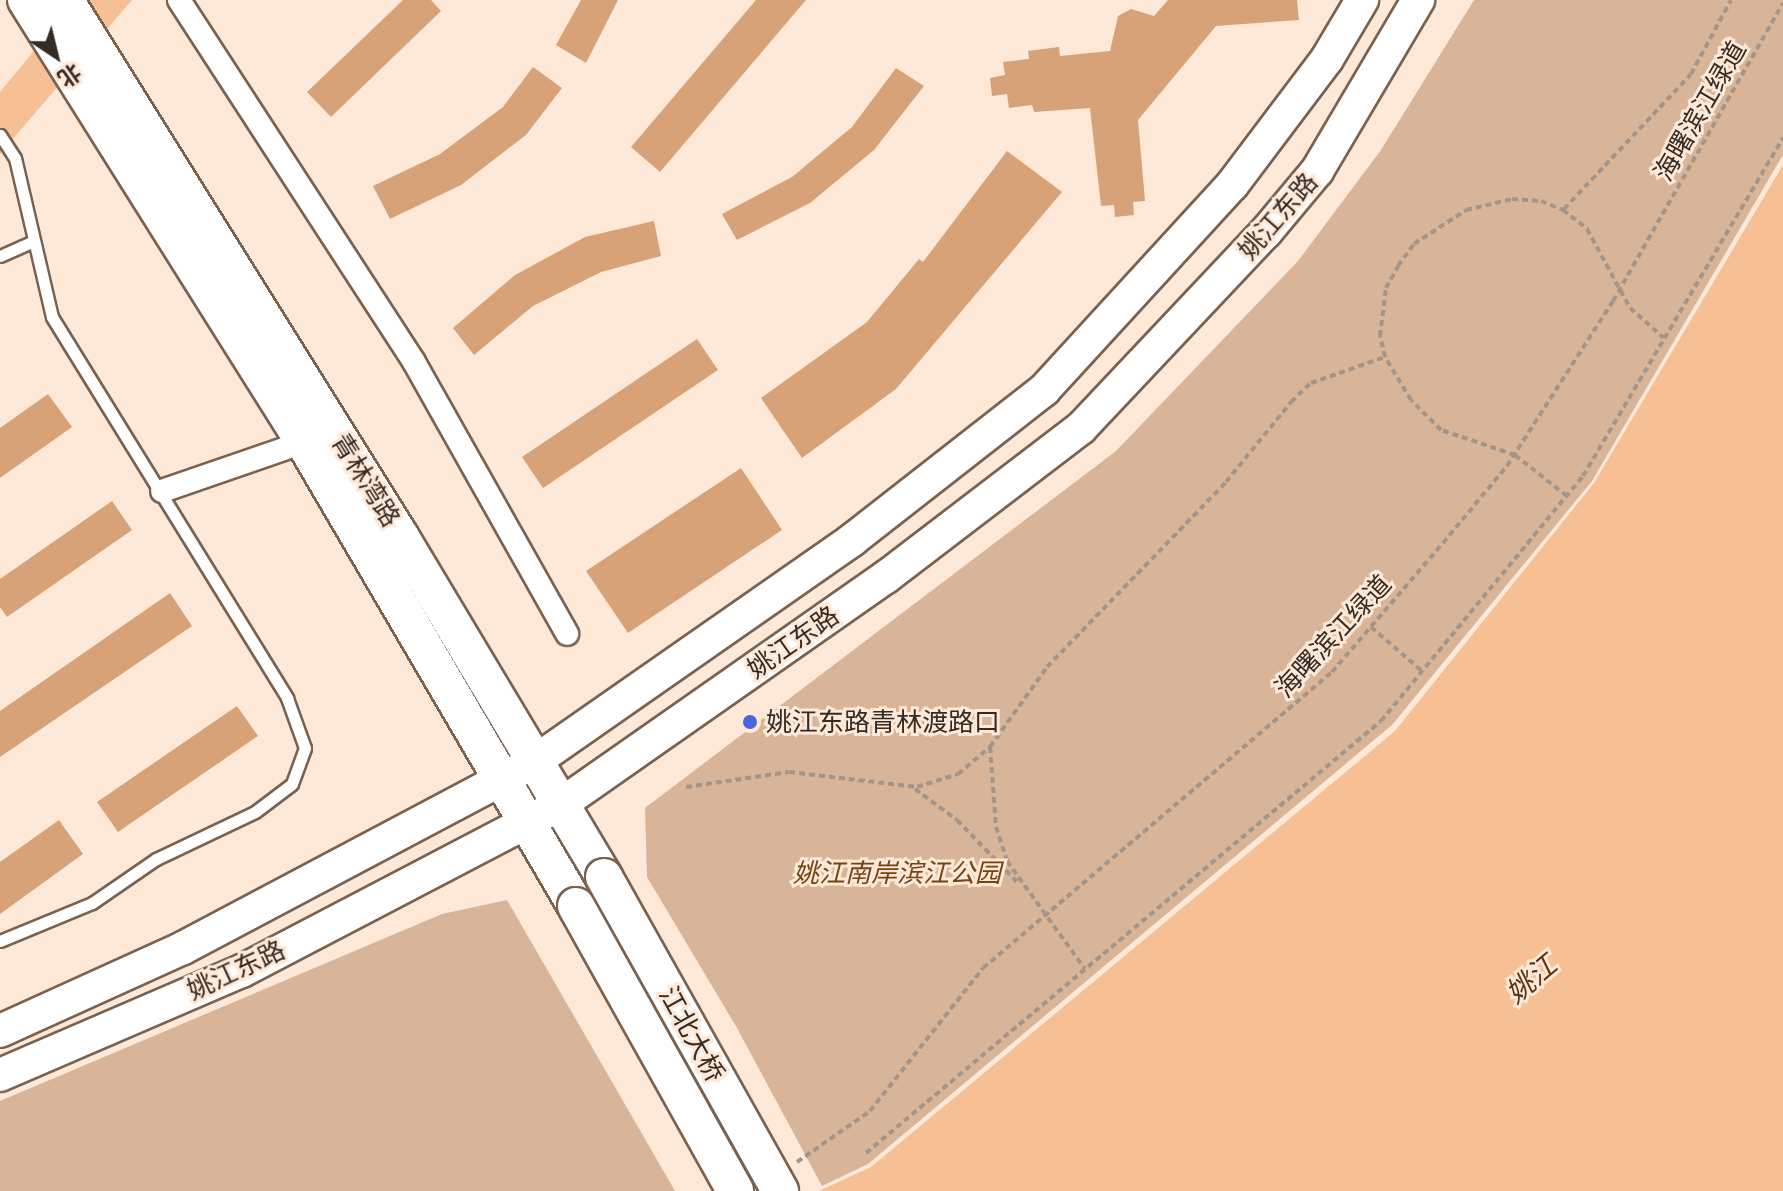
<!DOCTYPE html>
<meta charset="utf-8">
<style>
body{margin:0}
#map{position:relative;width:1783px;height:1191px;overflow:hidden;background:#fee8d8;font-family:"IBM Plex Serif","Noto Sans SC",serif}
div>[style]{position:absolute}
.green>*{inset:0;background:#d8b499}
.water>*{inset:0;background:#f6bf94}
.building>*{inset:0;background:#d8a279}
.path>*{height:4px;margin-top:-2px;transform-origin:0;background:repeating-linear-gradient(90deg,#a59588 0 6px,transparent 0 10px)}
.roads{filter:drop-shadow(2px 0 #796250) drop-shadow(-2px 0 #796250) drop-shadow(0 2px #796250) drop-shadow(0 -2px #796250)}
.lane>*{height:11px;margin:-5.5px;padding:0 5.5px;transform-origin:5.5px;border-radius:5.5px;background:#fff}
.street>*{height:22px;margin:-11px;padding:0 11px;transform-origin:11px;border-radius:11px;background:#fff}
.secondary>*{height:32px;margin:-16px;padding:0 16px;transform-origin:16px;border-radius:16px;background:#fff}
.primary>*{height:36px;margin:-18px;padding:0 18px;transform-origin:18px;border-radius:18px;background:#fff}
.bridges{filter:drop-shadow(2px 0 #796250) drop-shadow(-2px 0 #796250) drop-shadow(0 2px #796250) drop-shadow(0 -2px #796250)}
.primary-bridge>*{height:36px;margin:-18px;padding:0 18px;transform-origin:18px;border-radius:18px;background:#fff}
.dots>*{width:22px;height:22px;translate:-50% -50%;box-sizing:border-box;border:4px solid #fee8d8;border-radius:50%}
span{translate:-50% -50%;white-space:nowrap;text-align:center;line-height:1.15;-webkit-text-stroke:6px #fee8d8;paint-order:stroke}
.street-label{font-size:26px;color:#352b23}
.poi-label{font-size:26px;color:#352b23}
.left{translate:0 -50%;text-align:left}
.park-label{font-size:26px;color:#764313;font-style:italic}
.water-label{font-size:28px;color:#5b3617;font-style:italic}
.north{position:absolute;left:16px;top:16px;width:80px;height:80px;-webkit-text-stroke:6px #fee8d8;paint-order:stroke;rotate:145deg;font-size:22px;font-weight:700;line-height:32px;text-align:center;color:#352b23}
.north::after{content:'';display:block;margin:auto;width:28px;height:36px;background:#352b23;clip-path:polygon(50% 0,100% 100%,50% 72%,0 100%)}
</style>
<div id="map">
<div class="green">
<i style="clip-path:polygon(1474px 0,1783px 0,1783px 155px,1592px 481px,1392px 725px,868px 1164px,822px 1186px,737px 1028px,647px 877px,645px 808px,1116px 451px,1298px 261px,1381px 150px)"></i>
<i style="clip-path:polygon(507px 900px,675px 1191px,0 1191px,0 1101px,442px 914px)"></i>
</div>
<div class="water">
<i style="clip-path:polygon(76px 0,132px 0,0 154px,0 92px)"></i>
<i style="clip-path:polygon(1783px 165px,1783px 1191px,819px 1191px,871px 1167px,1395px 731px,1594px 483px)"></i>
</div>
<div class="building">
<i style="clip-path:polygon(403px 0,431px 0,441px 11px,331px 117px,307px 92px)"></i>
<i style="clip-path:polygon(581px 0,618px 0,586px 63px,556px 45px)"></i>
<i style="clip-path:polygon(756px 0,806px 0,660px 172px,631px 147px)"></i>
<i style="clip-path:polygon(1168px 0,1297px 0,1299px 20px,1216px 26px,1138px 120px,1145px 201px,1133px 202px,1134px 215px,1115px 217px,1114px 205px,1101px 206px,1090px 108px,1034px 112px,1032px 105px,1009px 108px,1007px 94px,992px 96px,990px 78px,1005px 75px,1003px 62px,1029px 59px,1028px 51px,1059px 47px,1060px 56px,1110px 51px,1118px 16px,1131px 9px,1154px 16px)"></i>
<i style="clip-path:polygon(533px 67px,562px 88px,526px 135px,461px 185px,390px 219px,373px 186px,440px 154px,503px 107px)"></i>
<i style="clip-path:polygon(896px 68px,924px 86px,874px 150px,810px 203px,737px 240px,722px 214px,792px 177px,852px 127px)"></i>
<i style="clip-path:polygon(1007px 151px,1062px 192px,896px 389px,802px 458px,761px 398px,867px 322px,919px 259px,923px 262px)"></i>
<i style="clip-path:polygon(654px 221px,661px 256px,601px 272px,533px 306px,474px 355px,453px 328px,515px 275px,585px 237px)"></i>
<i style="clip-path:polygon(697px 339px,718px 370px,543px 488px,522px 457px)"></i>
<i style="clip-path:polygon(48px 394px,72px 427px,0 478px,0 428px)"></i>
<i style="clip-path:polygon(741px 468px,782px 530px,628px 633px,586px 571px)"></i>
<i style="clip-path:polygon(112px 501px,132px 530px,7px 617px,0 607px,0 579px)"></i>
<i style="clip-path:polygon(170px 593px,192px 626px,0 757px,0 711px)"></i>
<i style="clip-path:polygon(237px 706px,258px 736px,118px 832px,97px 802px)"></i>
<i style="clip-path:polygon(59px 820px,83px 854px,0 914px,0 862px)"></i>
</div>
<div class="path">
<i style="left:1564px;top:209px;width:185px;rotate:-46.7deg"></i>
<i style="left:1691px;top:74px;width:84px;rotate:-61.6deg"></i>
<i style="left:1567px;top:496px;width:66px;rotate:-141.7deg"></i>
<i style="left:1515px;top:455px;width:78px;rotate:-161.3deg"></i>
<i style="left:1441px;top:430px;width:42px;rotate:-135deg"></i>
<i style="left:1411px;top:400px;width:50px;rotate:-121.2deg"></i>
<i style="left:1385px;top:357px;width:22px;rotate:-103deg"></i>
<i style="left:1380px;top:336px;width:48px;rotate:-82.9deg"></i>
<i style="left:1386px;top:288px;width:25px;rotate:-61deg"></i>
<i style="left:1398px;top:266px;width:27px;rotate:-54deg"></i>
<i style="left:1414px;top:244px;width:62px;rotate:-33.2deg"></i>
<i style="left:1466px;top:210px;width:47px;rotate:-13.4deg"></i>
<i style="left:1512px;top:199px;width:29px;rotate:4deg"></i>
<i style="left:1541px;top:201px;width:24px;rotate:22deg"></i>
<i style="left:1563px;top:210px;width:31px;rotate:38deg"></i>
<i style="left:1587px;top:229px;width:90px;rotate:61.4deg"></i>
<i style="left:1630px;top:308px;width:45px;rotate:41.4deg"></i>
<i style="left:1371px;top:627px;width:67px;rotate:40.8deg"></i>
<i style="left:990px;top:747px;width:80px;rotate:85.7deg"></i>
<i style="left:996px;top:827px;width:36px;rotate:72deg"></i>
<i style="left:1007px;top:861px;width:133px;rotate:54.2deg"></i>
<i style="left:686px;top:787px;width:104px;rotate:-8.3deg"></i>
<i style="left:789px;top:772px;width:129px;rotate:6.7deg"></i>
<i style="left:917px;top:787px;width:43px;rotate:-17.6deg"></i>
<i style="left:958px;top:774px;width:42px;rotate:-40.2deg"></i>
<i style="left:990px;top:747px;width:98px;rotate:-54.5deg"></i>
<i style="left:1047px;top:667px;width:257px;rotate:-45.9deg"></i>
<i style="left:1226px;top:482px;width:103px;rotate:-50.9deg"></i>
<i style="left:1291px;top:402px;width:28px;rotate:-44deg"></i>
<i style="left:1311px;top:383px;width:78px;rotate:-19.4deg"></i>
<i style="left:915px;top:789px;width:52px;rotate:36.4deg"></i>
<i style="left:957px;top:820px;width:86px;rotate:45.9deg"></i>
<i style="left:866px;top:1153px;width:672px;rotate:-39.99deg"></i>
<i style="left:1381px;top:721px;width:318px;rotate:-50.5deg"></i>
<i style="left:1583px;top:476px;width:393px;rotate:-59.4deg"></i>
<i style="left:797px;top:1162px;width:89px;rotate:-34.9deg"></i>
<i style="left:870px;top:1111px;width:182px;rotate:-51.7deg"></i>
<i style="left:983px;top:968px;width:458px;rotate:-40.3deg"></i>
<i style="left:1332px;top:672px;width:170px;rotate:-49.3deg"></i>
<i style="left:1443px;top:543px;width:100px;rotate:-50.3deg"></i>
<i style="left:1507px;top:466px;width:196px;rotate:-57.3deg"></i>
<i style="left:1613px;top:301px;width:343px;rotate:-60.3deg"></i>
</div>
<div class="roads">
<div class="lane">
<i style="left:0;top:135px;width:27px;rotate:57deg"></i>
<i style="left:15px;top:158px;width:163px;rotate:76.9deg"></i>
<i style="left:52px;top:317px;width:448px;rotate:58.3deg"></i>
<i style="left:287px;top:698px;width:53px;rotate:70.2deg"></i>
<i style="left:305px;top:748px;width:38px;rotate:110deg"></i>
<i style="left:292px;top:784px;width:46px;rotate:142.9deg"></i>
<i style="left:255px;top:812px;width:110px;rotate:154.6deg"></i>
<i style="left:156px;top:859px;width:78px;rotate:145.5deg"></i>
<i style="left:92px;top:903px;width:100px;rotate:157.6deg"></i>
<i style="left:0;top:256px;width:37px;rotate:-24deg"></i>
</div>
<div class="street">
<i style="left:179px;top:0;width:432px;rotate:57deg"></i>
<i style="left:414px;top:362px;width:312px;rotate:60.6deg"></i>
<i style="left:162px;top:491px;width:150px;rotate:-19deg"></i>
</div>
<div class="secondary">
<i style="left:0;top:1031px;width:201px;rotate:-24.4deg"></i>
<i style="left:183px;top:948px;width:397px;rotate:-27.9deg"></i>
<i style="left:534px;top:762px;width:388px;rotate:-34.9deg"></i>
<i style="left:852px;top:540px;width:244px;rotate:-38deg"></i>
<i style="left:1044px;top:390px;width:278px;rotate:-47.5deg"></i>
<i style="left:1232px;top:185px;width:158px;rotate:-53deg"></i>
<i style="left:1327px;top:59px;width:69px;rotate:-59.3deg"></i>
<i style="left:0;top:1075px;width:263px;rotate:-23.3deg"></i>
<i style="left:242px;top:971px;width:359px;rotate:-27.6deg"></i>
<i style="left:560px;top:805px;width:398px;rotate:-35deg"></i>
<i style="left:886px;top:577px;width:245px;rotate:-37.4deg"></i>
<i style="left:1081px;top:428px;width:270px;rotate:-46.7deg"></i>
<i style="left:1266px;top:232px;width:80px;rotate:-50.1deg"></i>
<i style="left:1317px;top:171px;width:199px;rotate:-59.4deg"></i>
</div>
<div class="primary">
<i style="left:26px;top:0;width:522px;rotate:57.83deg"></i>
<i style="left:304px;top:442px;width:538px;rotate:59.62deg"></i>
<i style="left:65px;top:0;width:632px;rotate:57.99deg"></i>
<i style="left:400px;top:536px;width:397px;rotate:59.1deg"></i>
</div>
</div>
<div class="bridges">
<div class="primary-bridge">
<i style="left:604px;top:877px;width:360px;rotate:60.7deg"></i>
<i style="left:576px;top:906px;width:326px;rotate:60.8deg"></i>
</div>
</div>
<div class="dots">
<i style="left:750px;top:722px;background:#4866da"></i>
</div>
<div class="street-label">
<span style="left:1700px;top:111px;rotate:-60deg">海曙滨江绿道</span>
<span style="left:1278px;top:216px;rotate:-49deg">姚江东路</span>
<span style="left:366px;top:480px;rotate:58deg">青林湾路</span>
<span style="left:1333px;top:636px;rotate:-47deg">海曙滨江绿道</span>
<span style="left:793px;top:642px;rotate:-35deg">姚江东路</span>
<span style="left:236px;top:970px;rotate:-25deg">姚江东路</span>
<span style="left:692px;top:1034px;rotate:61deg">江北大桥</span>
</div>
<div class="poi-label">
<span class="left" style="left:766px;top:722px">姚江东路青林渡路口</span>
</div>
<div class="park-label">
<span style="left:897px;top:873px">姚江南岸滨江公园</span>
</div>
<div class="water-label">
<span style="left:1531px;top:979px;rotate:-40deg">姚江</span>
</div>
<div class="north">北</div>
</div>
